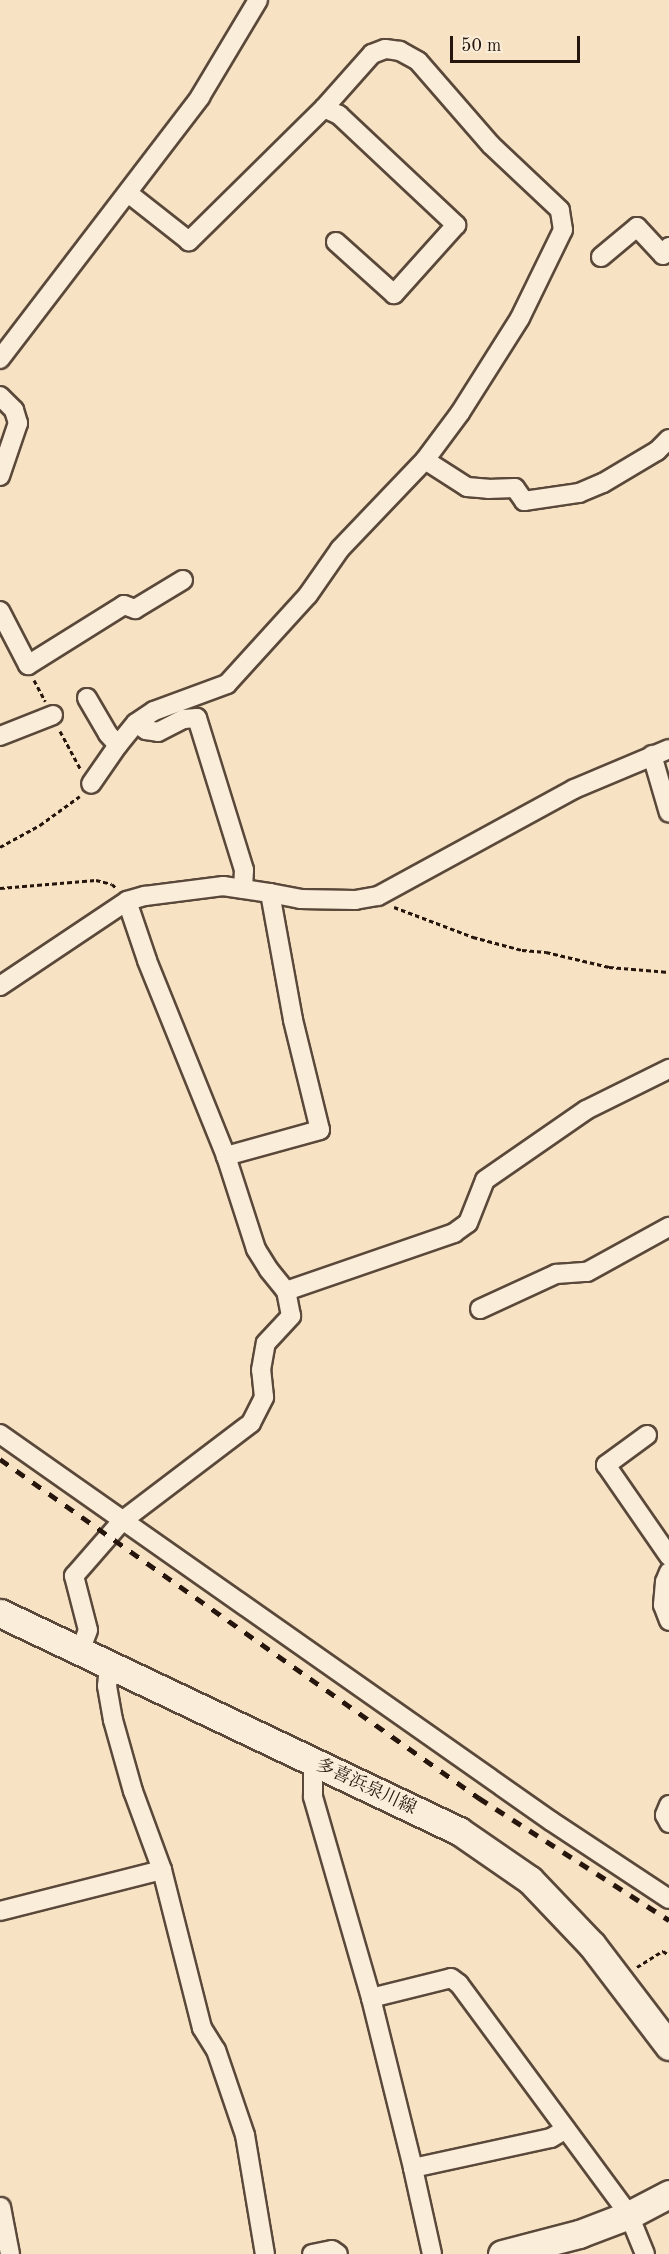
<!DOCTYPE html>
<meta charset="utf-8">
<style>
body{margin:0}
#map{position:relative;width:669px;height:2254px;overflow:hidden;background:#f7e3c4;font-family:"Old Standard TT","Noto Serif JP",serif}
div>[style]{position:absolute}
.path>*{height:3px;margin-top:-1.5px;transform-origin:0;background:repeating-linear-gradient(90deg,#25150c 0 4.5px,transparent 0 7.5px)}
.roads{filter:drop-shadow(2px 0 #5a483a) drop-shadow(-2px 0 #5a483a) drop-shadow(0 2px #5a483a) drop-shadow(0 -2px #5a483a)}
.street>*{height:18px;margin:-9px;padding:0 9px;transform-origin:9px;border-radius:9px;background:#faedd9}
.secondary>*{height:27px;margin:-13.5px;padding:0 13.5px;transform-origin:13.5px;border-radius:13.5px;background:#faedd9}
.rail>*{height:4.5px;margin-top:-2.25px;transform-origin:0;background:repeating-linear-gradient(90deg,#25150c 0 10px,transparent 0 20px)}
span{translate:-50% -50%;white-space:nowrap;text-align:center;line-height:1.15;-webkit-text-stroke:4.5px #faedd9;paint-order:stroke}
.street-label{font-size:18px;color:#25150c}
.scale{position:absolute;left:450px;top:36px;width:130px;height:27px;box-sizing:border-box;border:3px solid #25150c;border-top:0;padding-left:8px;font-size:18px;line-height:21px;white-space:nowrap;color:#25150c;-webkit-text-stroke:4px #faedd9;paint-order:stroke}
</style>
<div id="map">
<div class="path">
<i style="left:34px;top:680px;width:24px;rotate:62deg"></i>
<i style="left:60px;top:731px;width:44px;rotate:61.7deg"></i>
<i style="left:0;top:847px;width:46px;rotate:-28.8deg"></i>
<i style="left:40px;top:825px;width:49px;rotate:-35.9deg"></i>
<i style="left:0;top:888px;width:96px;rotate:-4.8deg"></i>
<i style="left:96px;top:880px;width:16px;rotate:14deg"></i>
<i style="left:112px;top:884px;width:6px;rotate:45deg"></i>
<i style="left:394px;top:907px;width:85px;rotate:20.8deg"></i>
<i style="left:473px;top:937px;width:51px;rotate:14.9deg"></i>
<i style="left:522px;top:950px;width:24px;rotate:5deg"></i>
<i style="left:546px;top:952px;width:65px;rotate:13.4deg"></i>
<i style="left:609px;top:967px;width:60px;rotate:4.8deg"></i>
<i style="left:637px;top:1967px;width:31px;rotate:-32deg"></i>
<i style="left:663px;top:1951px;width:7px;rotate:34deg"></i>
</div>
<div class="roads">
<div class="street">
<i style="left:324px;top:108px;width:17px;rotate:25deg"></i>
<i style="left:339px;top:115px;width:161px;rotate:43.2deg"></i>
<i style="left:456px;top:225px;width:93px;rotate:131.9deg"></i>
<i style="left:394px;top:294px;width:78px;rotate:-138.1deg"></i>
<i style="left:601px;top:257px;width:47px;rotate:-39.8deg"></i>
<i style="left:637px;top:227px;width:38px;rotate:47deg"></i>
<i style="left:663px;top:255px;width:10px;rotate:-53deg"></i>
<i style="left:0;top:359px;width:330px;rotate:-52.6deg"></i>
<i style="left:200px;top:97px;width:113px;rotate:-59.1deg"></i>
<i style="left:0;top:396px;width:20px;rotate:45deg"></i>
<i style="left:14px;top:410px;width:14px;rotate:73deg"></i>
<i style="left:18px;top:423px;width:56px;rotate:108.8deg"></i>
<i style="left:425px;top:460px;width:50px;rotate:32.7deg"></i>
<i style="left:467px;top:487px;width:21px;rotate:5deg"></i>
<i style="left:488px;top:489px;width:27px;rotate:-2deg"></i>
<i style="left:515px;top:488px;width:16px;rotate:55deg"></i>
<i style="left:524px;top:501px;width:56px;rotate:-8.3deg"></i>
<i style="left:579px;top:493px;width:26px;rotate:-23deg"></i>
<i style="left:603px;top:483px;width:63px;rotate:-30.7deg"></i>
<i style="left:657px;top:451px;width:17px;rotate:-45deg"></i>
<i style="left:0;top:611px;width:61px;rotate:62.6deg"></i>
<i style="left:28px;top:665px;width:113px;rotate:-32deg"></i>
<i style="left:124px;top:605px;width:12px;rotate:20deg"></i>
<i style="left:135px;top:609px;width:56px;rotate:-31.1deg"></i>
<i style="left:87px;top:698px;width:42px;rotate:59.7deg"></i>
<i style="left:108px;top:734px;width:15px;rotate:48deg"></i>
<i style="left:118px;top:745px;width:47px;rotate:124.7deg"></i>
<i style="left:136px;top:723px;width:12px;rotate:35deg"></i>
<i style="left:146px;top:730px;width:12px;rotate:9deg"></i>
<i style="left:158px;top:732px;width:29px;rotate:-27deg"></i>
<i style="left:184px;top:719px;width:13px;rotate:-4deg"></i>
<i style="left:197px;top:718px;width:159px;rotate:72.8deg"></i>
<i style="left:244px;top:870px;width:19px;rotate:93deg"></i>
<i style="left:0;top:736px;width:57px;rotate:-21.6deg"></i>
<i style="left:118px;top:745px;width:28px;rotate:-51deg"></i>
<i style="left:136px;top:723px;width:22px;rotate:-34deg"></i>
<i style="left:154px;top:711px;width:78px;rotate:-20.3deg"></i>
<i style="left:227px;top:684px;width:120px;rotate:-47.7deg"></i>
<i style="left:308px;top:595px;width:56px;rotate:-55.2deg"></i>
<i style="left:340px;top:549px;width:123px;rotate:-46.3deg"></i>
<i style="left:425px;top:460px;width:59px;rotate:-53.3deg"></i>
<i style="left:460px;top:413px;width:112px;rotate:-57.7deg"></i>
<i style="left:520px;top:318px;width:98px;rotate:-64deg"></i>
<i style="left:563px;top:230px;width:20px;rotate:-99deg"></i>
<i style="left:560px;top:210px;width:95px;rotate:-136.7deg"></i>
<i style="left:491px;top:145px;width:111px;rotate:-131deg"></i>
<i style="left:418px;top:61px;width:21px;rotate:-151deg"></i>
<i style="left:400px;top:51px;width:15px;rotate:-172deg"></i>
<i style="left:385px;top:49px;width:14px;rotate:159deg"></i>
<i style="left:372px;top:54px;width:72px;rotate:131.6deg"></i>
<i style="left:324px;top:108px;width:190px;rotate:135.4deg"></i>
<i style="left:189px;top:241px;width:78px;rotate:-141.8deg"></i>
<i style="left:652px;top:755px;width:60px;rotate:73.7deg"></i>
<i style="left:270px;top:893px;width:31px;rotate:11deg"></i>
<i style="left:300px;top:899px;width:55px;rotate:1deg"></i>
<i style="left:355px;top:900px;width:23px;rotate:-10deg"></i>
<i style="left:378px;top:896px;width:223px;rotate:-28.6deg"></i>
<i style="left:574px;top:789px;width:103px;rotate:-22.8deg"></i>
<i style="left:0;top:986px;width:153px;rotate:-33.8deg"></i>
<i style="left:127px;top:901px;width:19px;rotate:-16deg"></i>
<i style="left:145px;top:896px;width:79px;rotate:-7.3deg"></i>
<i style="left:223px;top:886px;width:48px;rotate:8.5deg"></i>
<i style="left:270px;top:893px;width:129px;rotate:79.7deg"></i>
<i style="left:293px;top:1020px;width:113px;rotate:76.2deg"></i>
<i style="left:320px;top:1130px;width:98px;rotate:164.5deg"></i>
<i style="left:286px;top:1291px;width:178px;rotate:-19deg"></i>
<i style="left:454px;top:1233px;width:17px;rotate:-36deg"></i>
<i style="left:468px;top:1223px;width:46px;rotate:-68.4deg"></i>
<i style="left:485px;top:1180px;width:123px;rotate:-34.7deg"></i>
<i style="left:586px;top:1110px;width:93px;rotate:-26.3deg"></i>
<i style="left:480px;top:1309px;width:84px;rotate:-24.7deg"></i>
<i style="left:556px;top:1274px;width:31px;rotate:-4deg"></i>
<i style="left:587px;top:1272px;width:94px;rotate:-28.8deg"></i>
<i style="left:0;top:1434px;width:673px;rotate:35.08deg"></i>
<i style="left:551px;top:1821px;width:141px;rotate:33.5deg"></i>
<i style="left:647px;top:1435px;width:51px;rotate:143.8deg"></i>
<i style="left:606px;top:1465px;width:111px;rotate:55.3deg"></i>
<i style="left:669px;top:1572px;width:11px;rotate:112deg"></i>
<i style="left:665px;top:1582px;width:23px;rotate:95deg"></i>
<i style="left:663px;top:1605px;width:17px;rotate:69deg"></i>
<i style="left:80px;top:1651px;width:22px;rotate:-69deg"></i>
<i style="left:88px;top:1630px;width:56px;rotate:-104.5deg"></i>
<i style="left:74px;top:1576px;width:73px;rotate:-48.9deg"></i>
<i style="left:122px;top:1521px;width:162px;rotate:-37.2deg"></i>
<i style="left:251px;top:1423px;width:29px;rotate:-63deg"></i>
<i style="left:264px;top:1397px;width:27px;rotate:-96deg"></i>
<i style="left:261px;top:1370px;width:27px;rotate:-80deg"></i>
<i style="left:266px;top:1343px;width:37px;rotate:-47deg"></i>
<i style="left:291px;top:1316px;width:25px;rotate:-101deg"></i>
<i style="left:286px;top:1291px;width:27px;rotate:-129deg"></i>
<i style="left:269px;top:1270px;width:25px;rotate:-122deg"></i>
<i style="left:256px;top:1249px;width:98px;rotate:-107.9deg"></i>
<i style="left:226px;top:1156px;width:211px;rotate:-112deg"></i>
<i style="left:147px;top:960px;width:62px;rotate:-108.7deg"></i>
<i style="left:109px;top:1664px;width:22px;rotate:95deg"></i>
<i style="left:107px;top:1686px;width:35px;rotate:80deg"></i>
<i style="left:113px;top:1720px;width:74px;rotate:74.3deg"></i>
<i style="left:133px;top:1791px;width:84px;rotate:69.8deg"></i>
<i style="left:162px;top:1870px;width:163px;rotate:75.8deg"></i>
<i style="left:202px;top:2028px;width:26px;rotate:58deg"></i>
<i style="left:216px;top:2050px;width:90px;rotate:71.2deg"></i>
<i style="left:245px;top:2135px;width:121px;rotate:80.5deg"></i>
<i style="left:313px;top:1762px;width:35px;rotate:90deg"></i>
<i style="left:313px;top:1797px;width:209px;rotate:73.9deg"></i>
<i style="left:371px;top:1998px;width:175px;rotate:76.1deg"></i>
<i style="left:669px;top:1805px;width:11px;rotate:112deg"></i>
<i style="left:665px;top:1815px;width:9px;rotate:63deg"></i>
<i style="left:0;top:1911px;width:167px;rotate:-14.2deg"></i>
<i style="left:371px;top:1998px;width:82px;rotate:-14deg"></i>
<i style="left:451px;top:1978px;width:10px;rotate:37deg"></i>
<i style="left:459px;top:1984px;width:287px;rotate:53.6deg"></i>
<i style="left:629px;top:2215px;width:42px;rotate:67.7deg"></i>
<i style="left:1px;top:2207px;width:48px;rotate:79.2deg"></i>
<i style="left:312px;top:2254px;width:20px;rotate:-11deg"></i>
<i style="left:332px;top:2250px;width:7px;rotate:34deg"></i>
<i style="left:432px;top:2254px;width:88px;rotate:-102.5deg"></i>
<i style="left:413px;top:2168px;width:141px;rotate:-12.3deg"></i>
<i style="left:551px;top:2138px;width:17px;rotate:-31deg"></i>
</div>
<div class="secondary">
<i style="left:0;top:1613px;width:508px;rotate:25.41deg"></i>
<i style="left:459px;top:1831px;width:86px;rotate:34.6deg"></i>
<i style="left:530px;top:1880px;width:90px;rotate:46.4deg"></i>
<i style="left:592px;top:1945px;width:127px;rotate:52.7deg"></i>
<i style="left:502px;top:2254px;width:80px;rotate:-14.6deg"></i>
<i style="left:579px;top:2234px;width:53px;rotate:-20.8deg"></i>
<i style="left:629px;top:2215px;width:45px;rotate:-27.7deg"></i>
</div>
</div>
<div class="rail">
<i style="left:0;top:1459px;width:587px;rotate:35.29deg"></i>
<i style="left:479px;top:1798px;width:226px;rotate:32.7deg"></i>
</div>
<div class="street-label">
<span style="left:366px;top:1787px;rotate:25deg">多喜浜泉川線</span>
</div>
<div class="scale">50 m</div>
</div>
